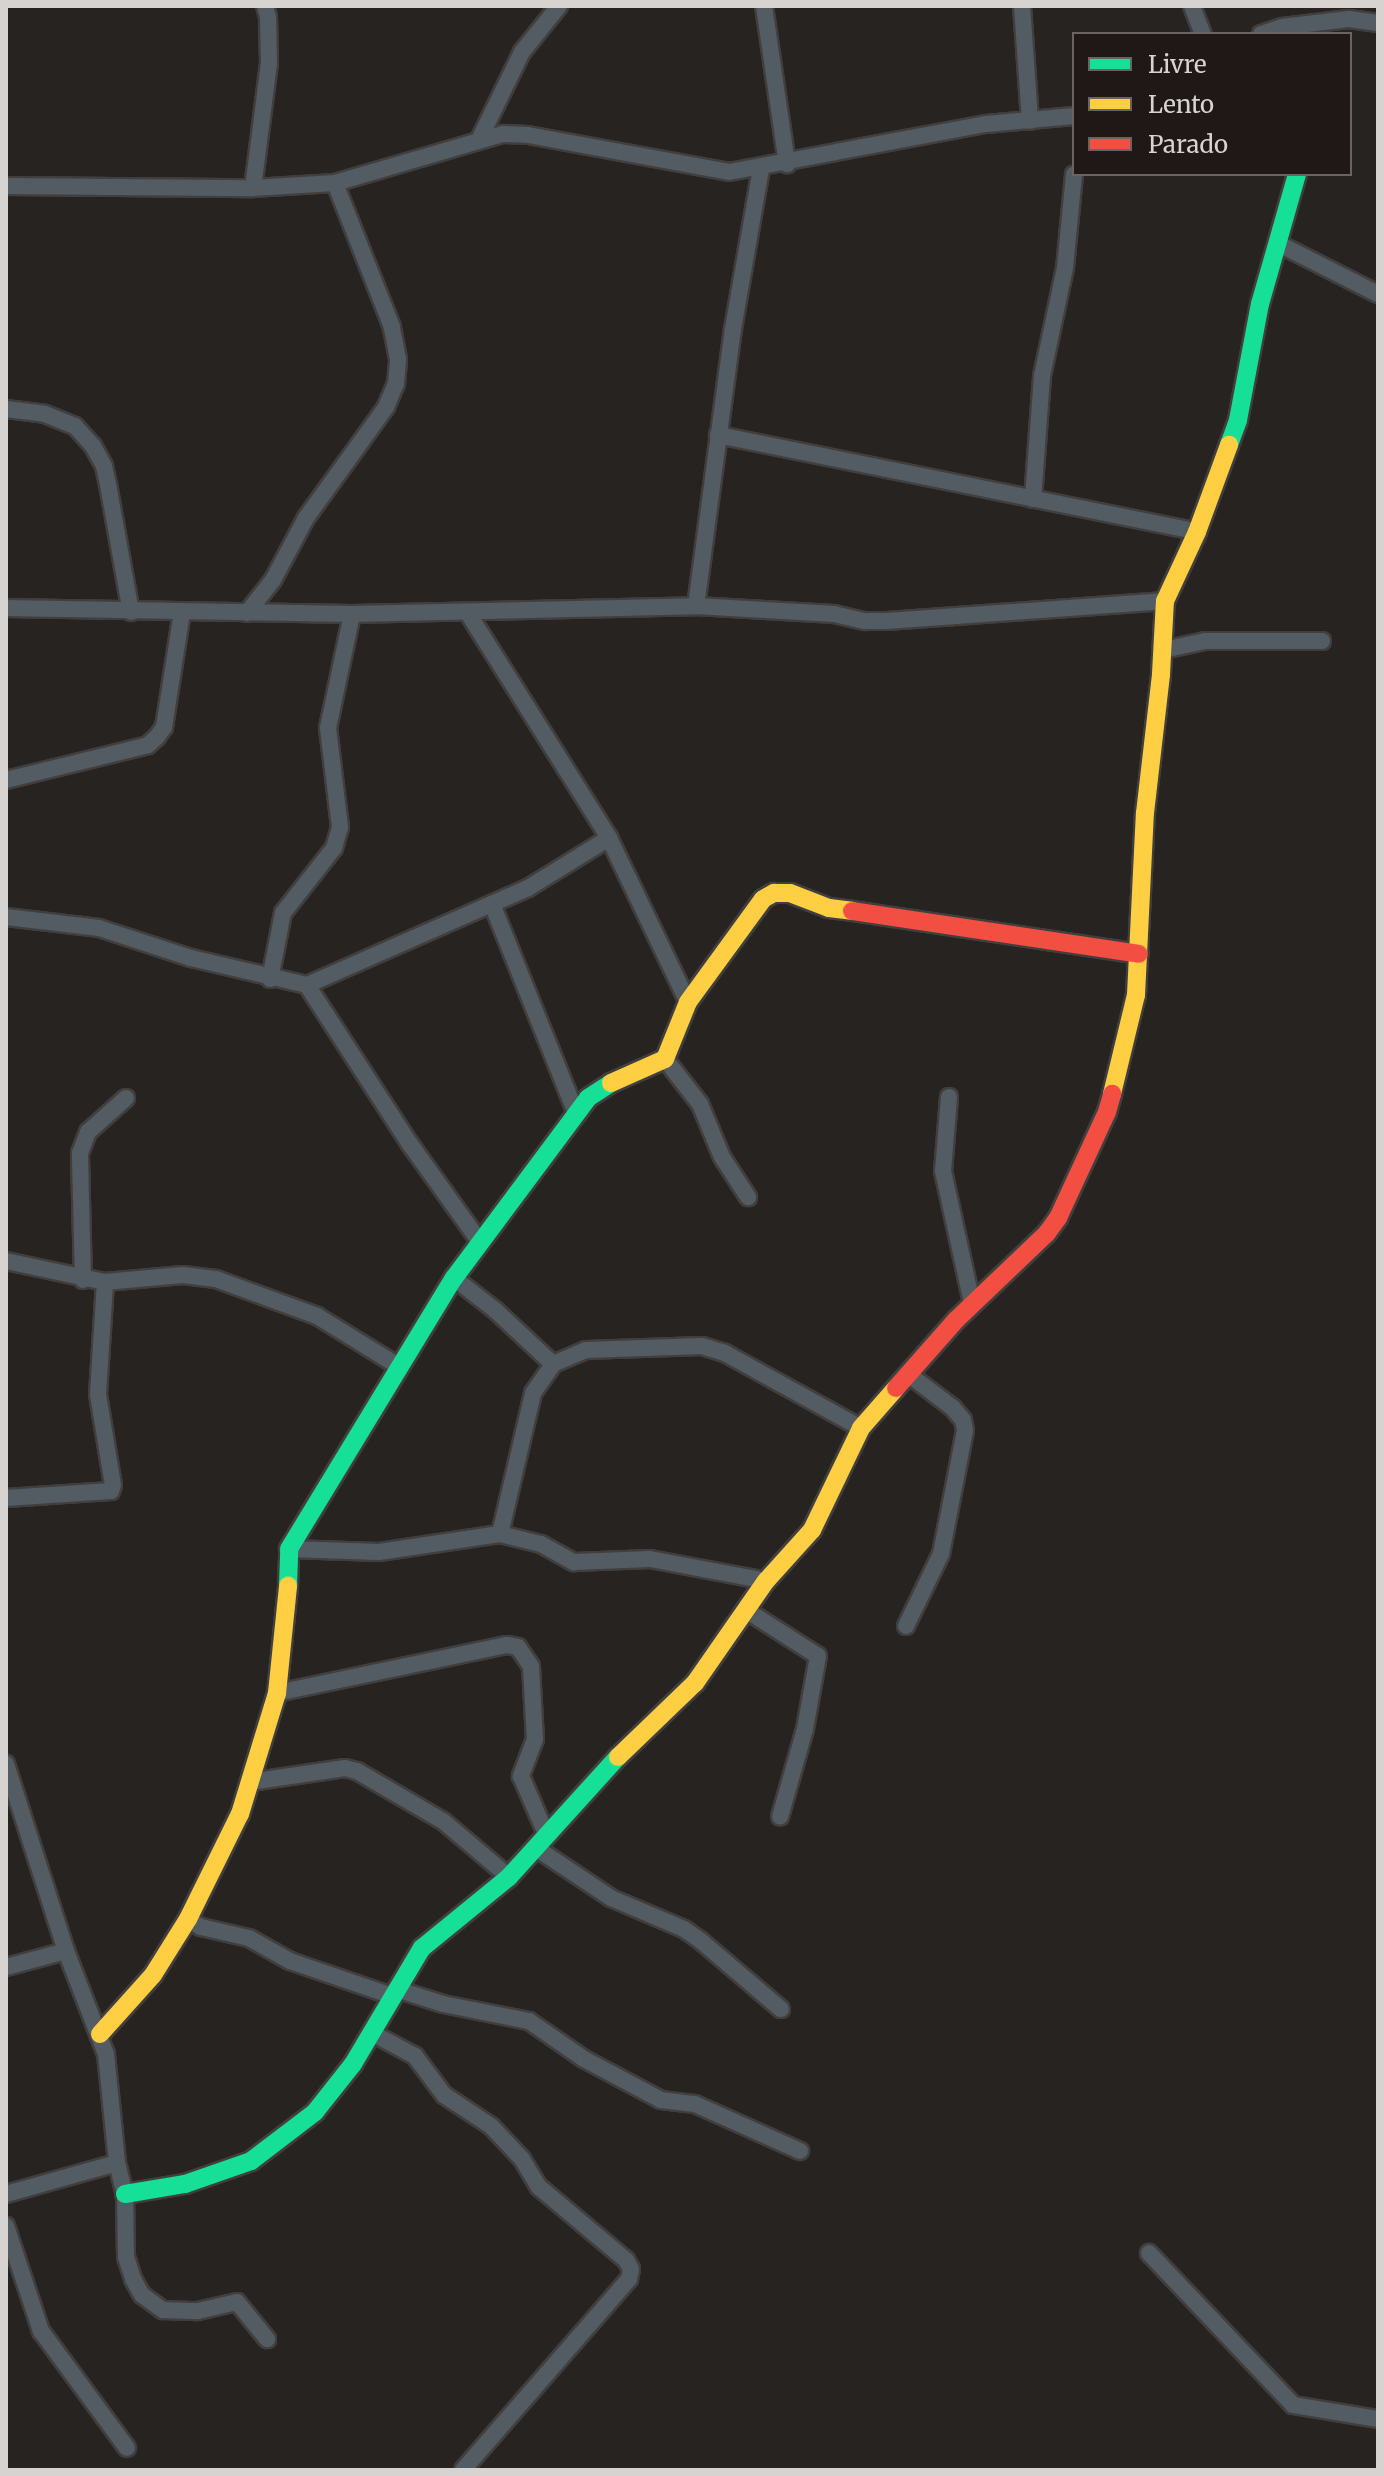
<!DOCTYPE html>
<style>
body{margin:0}
#map{position:relative;width:1384px;height:2476px;overflow:hidden;background:#262321;font-family:Merriweather,serif}
div>[style]{position:absolute}
.roads{filter:drop-shadow(2px 0 #413f3e) drop-shadow(-2px 0 #413f3e) drop-shadow(0 2px #413f3e) drop-shadow(0 -2px #413f3e)}
.street>*{height:16px;margin:-8px;padding:0 8px;transform-origin:8px;border-radius:8px;background:#535c62}
.fast>*{height:18px;margin:-9px;padding:0 9px;transform-origin:9px;border-radius:9px;background:#16e098}
.slow>*{height:18px;margin:-9px;padding:0 9px;transform-origin:9px;border-radius:9px;background:#ffcf43}
.jam>*{height:18px;margin:-9px;padding:0 9px;transform-origin:9px;border-radius:9px;background:#f24e42}
span{translate:-50% -50%;white-space:nowrap;text-align:center;line-height:1.15;-webkit-text-stroke:6px #1f1816;paint-order:stroke}
.frame{position:absolute;inset:0;border:8px solid #d7d3d1;pointer-events:none}
.legend{position:absolute;left:1072px;top:32px;width:280px;height:144px;box-sizing:border-box;background:#1f1816;border:2px solid #696361;margin:0;padding:10px 14px;list-style:none;font-size:24px;color:#d7d3d1}
.legend li{display:flex;align-items:center;gap:16px;height:40px}
.legend b{width:40px;border:2px solid #696361}
</style>
<div id="map">
<div class="roads">
<div class="street">
<i style="left:764px;top:6px;width:160px;rotate:81.7deg"></i>
<i style="left:1022px;top:6px;width:115px;rotate:86deg"></i>
<i style="left:1192px;top:6px;width:30px;rotate:69deg"></i>
<i style="left:1261px;top:34px;width:22px;rotate:-18deg"></i>
<i style="left:1282px;top:27px;width:67px;rotate:-6.8deg"></i>
<i style="left:1349px;top:19px;width:29px;rotate:8deg"></i>
<i style="left:480px;top:138px;width:96px;rotate:-64deg"></i>
<i style="left:522px;top:52px;width:59px;rotate:-51.2deg"></i>
<i style="left:6px;top:186px;width:247px;rotate:0.5deg"></i>
<i style="left:253px;top:188px;width:82px;rotate:-3.5deg"></i>
<i style="left:335px;top:183px;width:175px;rotate:-16.3deg"></i>
<i style="left:503px;top:134px;width:25px;rotate:2deg"></i>
<i style="left:528px;top:135px;width:204px;rotate:10.4deg"></i>
<i style="left:729px;top:172px;width:261px;rotate:-10.6deg"></i>
<i style="left:986px;top:124px;width:88px;rotate:-5.2deg"></i>
<i style="left:253px;top:188px;width:126px;rotate:-82.7deg"></i>
<i style="left:269px;top:63px;width:46px;rotate:-91.2deg"></i>
<i style="left:268px;top:17px;width:11px;rotate:-105deg"></i>
<i style="left:1277px;top:243px;width:113px;rotate:26.8deg"></i>
<i style="left:6px;top:409px;width:39px;rotate:7deg"></i>
<i style="left:45px;top:414px;width:32px;rotate:22deg"></i>
<i style="left:75px;top:426px;width:27px;rotate:48deg"></i>
<i style="left:93px;top:446px;width:23px;rotate:61deg"></i>
<i style="left:104px;top:466px;width:25px;rotate:78deg"></i>
<i style="left:109px;top:490px;width:124px;rotate:79.8deg"></i>
<i style="left:718px;top:435px;width:489px;rotate:11.4deg"></i>
<i style="left:1033px;top:499px;width:123px;rotate:-85.8deg"></i>
<i style="left:1042px;top:376px;width:110px;rotate:-78deg"></i>
<i style="left:1065px;top:268px;width:94px;rotate:-84.5deg"></i>
<i style="left:696px;top:606px;width:279px;rotate:-82.4deg"></i>
<i style="left:733px;top:329px;width:163px;rotate:-80.1deg"></i>
<i style="left:6px;top:608px;width:346px;rotate:1deg"></i>
<i style="left:352px;top:614px;width:344px;rotate:-1.3deg"></i>
<i style="left:696px;top:606px;width:138px;rotate:3.3deg"></i>
<i style="left:834px;top:614px;width:32px;rotate:13deg"></i>
<i style="left:865px;top:621px;width:22px"></i>
<i style="left:887px;top:621px;width:279px;rotate:-4.1deg"></i>
<i style="left:247px;top:613px;width:42px;rotate:-51.8deg"></i>
<i style="left:273px;top:580px;width:70px;rotate:-62deg"></i>
<i style="left:306px;top:518px;width:137px;rotate:-54.2deg"></i>
<i style="left:386px;top:407px;width:25px;rotate:-67deg"></i>
<i style="left:396px;top:384px;width:25px;rotate:-85deg"></i>
<i style="left:398px;top:359px;width:33px;rotate:-101deg"></i>
<i style="left:392px;top:327px;width:155px;rotate:-111.6deg"></i>
<i style="left:468px;top:613px;width:266px;rotate:57.9deg"></i>
<i style="left:609px;top:838px;width:182px;rotate:64.3deg"></i>
<i style="left:1163px;top:650px;width:43px;rotate:-12.1deg"></i>
<i style="left:1205px;top:641px;width:117px"></i>
<i style="left:6px;top:780px;width:146px;rotate:-13.8deg"></i>
<i style="left:148px;top:745px;width:12px;rotate:-42deg"></i>
<i style="left:157px;top:737px;width:12px;rotate:-55deg"></i>
<i style="left:164px;top:727px;width:116px;rotate:-81.1deg"></i>
<i style="left:492px;top:904px;width:225px;rotate:68.1deg"></i>
<i style="left:6px;top:917px;width:94px;rotate:6.7deg"></i>
<i style="left:99px;top:928px;width:97px;rotate:18.1deg"></i>
<i style="left:191px;top:958px;width:119px;rotate:13.1deg"></i>
<i style="left:307px;top:985px;width:241px;rotate:-23.7deg"></i>
<i style="left:528px;top:888px;width:95px;rotate:-31.7deg"></i>
<i style="left:270px;top:979px;width:67px;rotate:-78.9deg"></i>
<i style="left:283px;top:913px;width:83px;rotate:-51.9deg"></i>
<i style="left:334px;top:848px;width:22px;rotate:-74deg"></i>
<i style="left:340px;top:827px;width:100px;rotate:-96.9deg"></i>
<i style="left:328px;top:728px;width:116px;rotate:-78.1deg"></i>
<i style="left:307px;top:985px;width:189px;rotate:57.1deg"></i>
<i style="left:410px;top:1144px;width:120px;rotate:54.5deg"></i>
<i style="left:665px;top:1059px;width:57px;rotate:52.1deg"></i>
<i style="left:700px;top:1104px;width:57px;rotate:67.5deg"></i>
<i style="left:722px;top:1157px;width:48px;rotate:57deg"></i>
<i style="left:949px;top:1097px;width:74px;rotate:94.6deg"></i>
<i style="left:943px;top:1171px;width:135px;rotate:77.6deg"></i>
<i style="left:6px;top:1261px;width:101px;rotate:12deg"></i>
<i style="left:105px;top:1282px;width:78px;rotate:-5.1deg"></i>
<i style="left:183px;top:1275px;width:33px;rotate:7deg"></i>
<i style="left:216px;top:1279px;width:108px;rotate:20.1deg"></i>
<i style="left:317px;top:1316px;width:97px;rotate:31.6deg"></i>
<i style="left:454px;top:1278px;width:52px;rotate:38deg"></i>
<i style="left:495px;top:1310px;width:79px;rotate:43deg"></i>
<i style="left:83px;top:1280px;width:127px;rotate:-91.4deg"></i>
<i style="left:80px;top:1153px;width:22px;rotate:-69deg"></i>
<i style="left:88px;top:1132px;width:51px;rotate:-41.8deg"></i>
<i style="left:6px;top:1498px;width:105px;rotate:-3.8deg"></i>
<i style="left:111px;top:1491px;width:6px;rotate:-72deg"></i>
<i style="left:113px;top:1485px;width:92px;rotate:-99.4deg"></i>
<i style="left:98px;top:1394px;width:112px;rotate:-86.4deg"></i>
<i style="left:500px;top:1534px;width:145px;rotate:-76.8deg"></i>
<i style="left:533px;top:1393px;width:35px;rotate:-55deg"></i>
<i style="left:553px;top:1364px;width:36px;rotate:-23deg"></i>
<i style="left:586px;top:1350px;width:116px;rotate:-2deg"></i>
<i style="left:702px;top:1346px;width:24px;rotate:17deg"></i>
<i style="left:725px;top:1353px;width:155px;rotate:28.9deg"></i>
<i style="left:289px;top:1549px;width:90px;rotate:1.9deg"></i>
<i style="left:379px;top:1552px;width:122px;rotate:-8.5deg"></i>
<i style="left:500px;top:1534px;width:42px;rotate:13.7deg"></i>
<i style="left:541px;top:1544px;width:38px;rotate:29deg"></i>
<i style="left:574px;top:1562px;width:76px;rotate:-2.3deg"></i>
<i style="left:650px;top:1559px;width:118px;rotate:10.7deg"></i>
<i style="left:746px;top:1610px;width:85px;rotate:32.6deg"></i>
<i style="left:818px;top:1656px;width:74px;rotate:100.1deg"></i>
<i style="left:805px;top:1729px;width:91px;rotate:105.9deg"></i>
<i style="left:906px;top:1626px;width:80px;rotate:-64.1deg"></i>
<i style="left:941px;top:1554px;width:126px;rotate:-79deg"></i>
<i style="left:965px;top:1430px;width:10px;rotate:-101deg"></i>
<i style="left:963px;top:1420px;width:16px;rotate:-130deg"></i>
<i style="left:953px;top:1408px;width:56px;rotate:-142.9deg"></i>
<i style="left:277px;top:1693px;width:235px;rotate:-11.8deg"></i>
<i style="left:507px;top:1645px;width:11px;rotate:10deg"></i>
<i style="left:518px;top:1647px;width:23px;rotate:56deg"></i>
<i style="left:531px;top:1666px;width:73px;rotate:86.9deg"></i>
<i style="left:535px;top:1739px;width:40px;rotate:111deg"></i>
<i style="left:521px;top:1776px;width:65px;rotate:66.6deg"></i>
<i style="left:6px;top:1764px;width:196px;rotate:72.2deg"></i>
<i style="left:66px;top:1951px;width:110px;rotate:68.8deg"></i>
<i style="left:106px;top:2054px;width:110px;rotate:84.2deg"></i>
<i style="left:117px;top:2163px;width:32px;rotate:76deg"></i>
<i style="left:125px;top:2194px;width:63px;rotate:89.1deg"></i>
<i style="left:126px;top:2257px;width:23px;rotate:72deg"></i>
<i style="left:133px;top:2279px;width:18px;rotate:61deg"></i>
<i style="left:142px;top:2295px;width:26px;rotate:36deg"></i>
<i style="left:163px;top:2310px;width:35px;rotate:2deg"></i>
<i style="left:198px;top:2311px;width:40px;rotate:-13deg"></i>
<i style="left:237px;top:2302px;width:48px;rotate:51deg"></i>
<i style="left:250px;top:1782px;width:96px;rotate:-8.4deg"></i>
<i style="left:345px;top:1768px;width:12px;rotate:14deg"></i>
<i style="left:357px;top:1771px;width:99px;rotate:30.2deg"></i>
<i style="left:443px;top:1821px;width:87px;rotate:40.3deg"></i>
<i style="left:536px;top:1848px;width:90px;rotate:33.7deg"></i>
<i style="left:611px;top:1898px;width:79px;rotate:23deg"></i>
<i style="left:684px;top:1929px;width:21px;rotate:35deg"></i>
<i style="left:701px;top:1941px;width:105px;rotate:40.4deg"></i>
<i style="left:188px;top:1919px;width:15px;rotate:32deg"></i>
<i style="left:201px;top:1927px;width:49px;rotate:12.9deg"></i>
<i style="left:249px;top:1938px;width:47px;rotate:29.3deg"></i>
<i style="left:290px;top:1961px;width:108px;rotate:18.9deg"></i>
<i style="left:6px;top:1967px;width:62px;rotate:-14.9deg"></i>
<i style="left:396px;top:1989px;width:49px;rotate:17.7deg"></i>
<i style="left:443px;top:2004px;width:88px;rotate:11.2deg"></i>
<i style="left:529px;top:2021px;width:67px;rotate:34.6deg"></i>
<i style="left:584px;top:2059px;width:87px;rotate:28deg"></i>
<i style="left:661px;top:2100px;width:34px;rotate:7deg"></i>
<i style="left:695px;top:2104px;width:115px;rotate:24.1deg"></i>
<i style="left:372px;top:2033px;width:49px;rotate:28.1deg"></i>
<i style="left:415px;top:2056px;width:49px;rotate:53.4deg"></i>
<i style="left:444px;top:2095px;width:56px;rotate:33.4deg"></i>
<i style="left:491px;top:2126px;width:45px;rotate:46.8deg"></i>
<i style="left:522px;top:2159px;width:33px;rotate:59deg"></i>
<i style="left:539px;top:2187px;width:114px;rotate:40deg"></i>
<i style="left:626px;top:2260px;width:10px;rotate:61deg"></i>
<i style="left:631px;top:2269px;width:10px;rotate:101deg"></i>
<i style="left:629px;top:2279px;width:253px;rotate:131deg"></i>
<i style="left:6px;top:2194px;width:115px;rotate:-15.6deg"></i>
<i style="left:6px;top:2226px;width:111px;rotate:71.6deg"></i>
<i style="left:41px;top:2331px;width:145px;rotate:53.7deg"></i>
<i style="left:1149px;top:2253px;width:209px;rotate:46.5deg"></i>
<i style="left:1293px;top:2405px;width:86px;rotate:9.4deg"></i>
</div>
<div class="fast">
<i style="left:1229px;top:445px;width:27px;rotate:-70deg"></i>
<i style="left:1238px;top:420px;width:118px;rotate:-79.3deg"></i>
<i style="left:1260px;top:304px;width:135px;rotate:-74.1deg"></i>
<i style="left:288px;top:1586px;width:37px;rotate:-88deg"></i>
<i style="left:289px;top:1549px;width:317px;rotate:-58.7deg"></i>
<i style="left:454px;top:1278px;width:224px;rotate:-53.3deg"></i>
<i style="left:588px;top:1098px;width:27px;rotate:-33deg"></i>
<i style="left:125px;top:2194px;width:61px;rotate:-9.5deg"></i>
<i style="left:185px;top:2184px;width:70px;rotate:-19.2deg"></i>
<i style="left:251px;top:2161px;width:81px;rotate:-37.4deg"></i>
<i style="left:315px;top:2112px;width:61px;rotate:-51.6deg"></i>
<i style="left:353px;top:2064px;width:135px;rotate:-59.3deg"></i>
<i style="left:422px;top:1948px;width:112px;rotate:-39.2deg"></i>
<i style="left:509px;top:1877px;width:162px;rotate:-47.8deg"></i>
</div>
<div class="slow">
<i style="left:611px;top:1083px;width:59px;rotate:-24deg"></i>
<i style="left:665px;top:1059px;width:61px;rotate:-68deg"></i>
<i style="left:688px;top:1002px;width:127px;rotate:-53.9deg"></i>
<i style="left:763px;top:899px;width:13px;rotate:-29deg"></i>
<i style="left:774px;top:893px;width:16px"></i>
<i style="left:790px;top:893px;width:42px;rotate:21deg"></i>
<i style="left:829px;top:908px;width:23px;rotate:7deg"></i>
<i style="left:1112px;top:1094px;width:102px;rotate:-76.4deg"></i>
<i style="left:1136px;top:995px;width:182px;rotate:-87.2deg"></i>
<i style="left:1145px;top:813px;width:140px;rotate:-83.4deg"></i>
<i style="left:1161px;top:674px;width:73px;rotate:-86.9deg"></i>
<i style="left:1165px;top:601px;width:76px;rotate:-65.1deg"></i>
<i style="left:1197px;top:532px;width:93px;rotate:-69.8deg"></i>
<i style="left:618px;top:1757px;width:107px;rotate:-43.9deg"></i>
<i style="left:695px;top:1683px;width:124px;rotate:-55.2deg"></i>
<i style="left:766px;top:1581px;width:69px;rotate:-48deg"></i>
<i style="left:812px;top:1530px;width:113px;rotate:-64.3deg"></i>
<i style="left:861px;top:1428px;width:53px;rotate:-48.8deg"></i>
<i style="left:100px;top:2034px;width:79px;rotate:-48.1deg"></i>
<i style="left:153px;top:1975px;width:66px;rotate:-58deg"></i>
<i style="left:188px;top:1919px;width:117px;rotate:-63.7deg"></i>
<i style="left:240px;top:1814px;width:127px;rotate:-73deg"></i>
<i style="left:277px;top:1693px;width:108px;rotate:-84.1deg"></i>
</div>
<div class="jam">
<i style="left:852px;top:911px;width:290px;rotate:8.5deg"></i>
<i style="left:896px;top:1388px;width:91px;rotate:-48.6deg"></i>
<i style="left:956px;top:1320px;width:126px;rotate:-43.7deg"></i>
<i style="left:1047px;top:1233px;width:19px;rotate:-54deg"></i>
<i style="left:1058px;top:1218px;width:117px;rotate:-65.2deg"></i>
<i style="left:1107px;top:1112px;width:19px;rotate:-74deg"></i>
</div>
</div>
<div class="frame"></div>
<ul class="legend">
<li><b style="height:10px;background:#16e098"></b>Livre</li>
<li><b style="height:10px;background:#ffcf43"></b>Lento</li>
<li><b style="height:10px;background:#f24e42"></b>Parado</li>
</ul>
</div>
